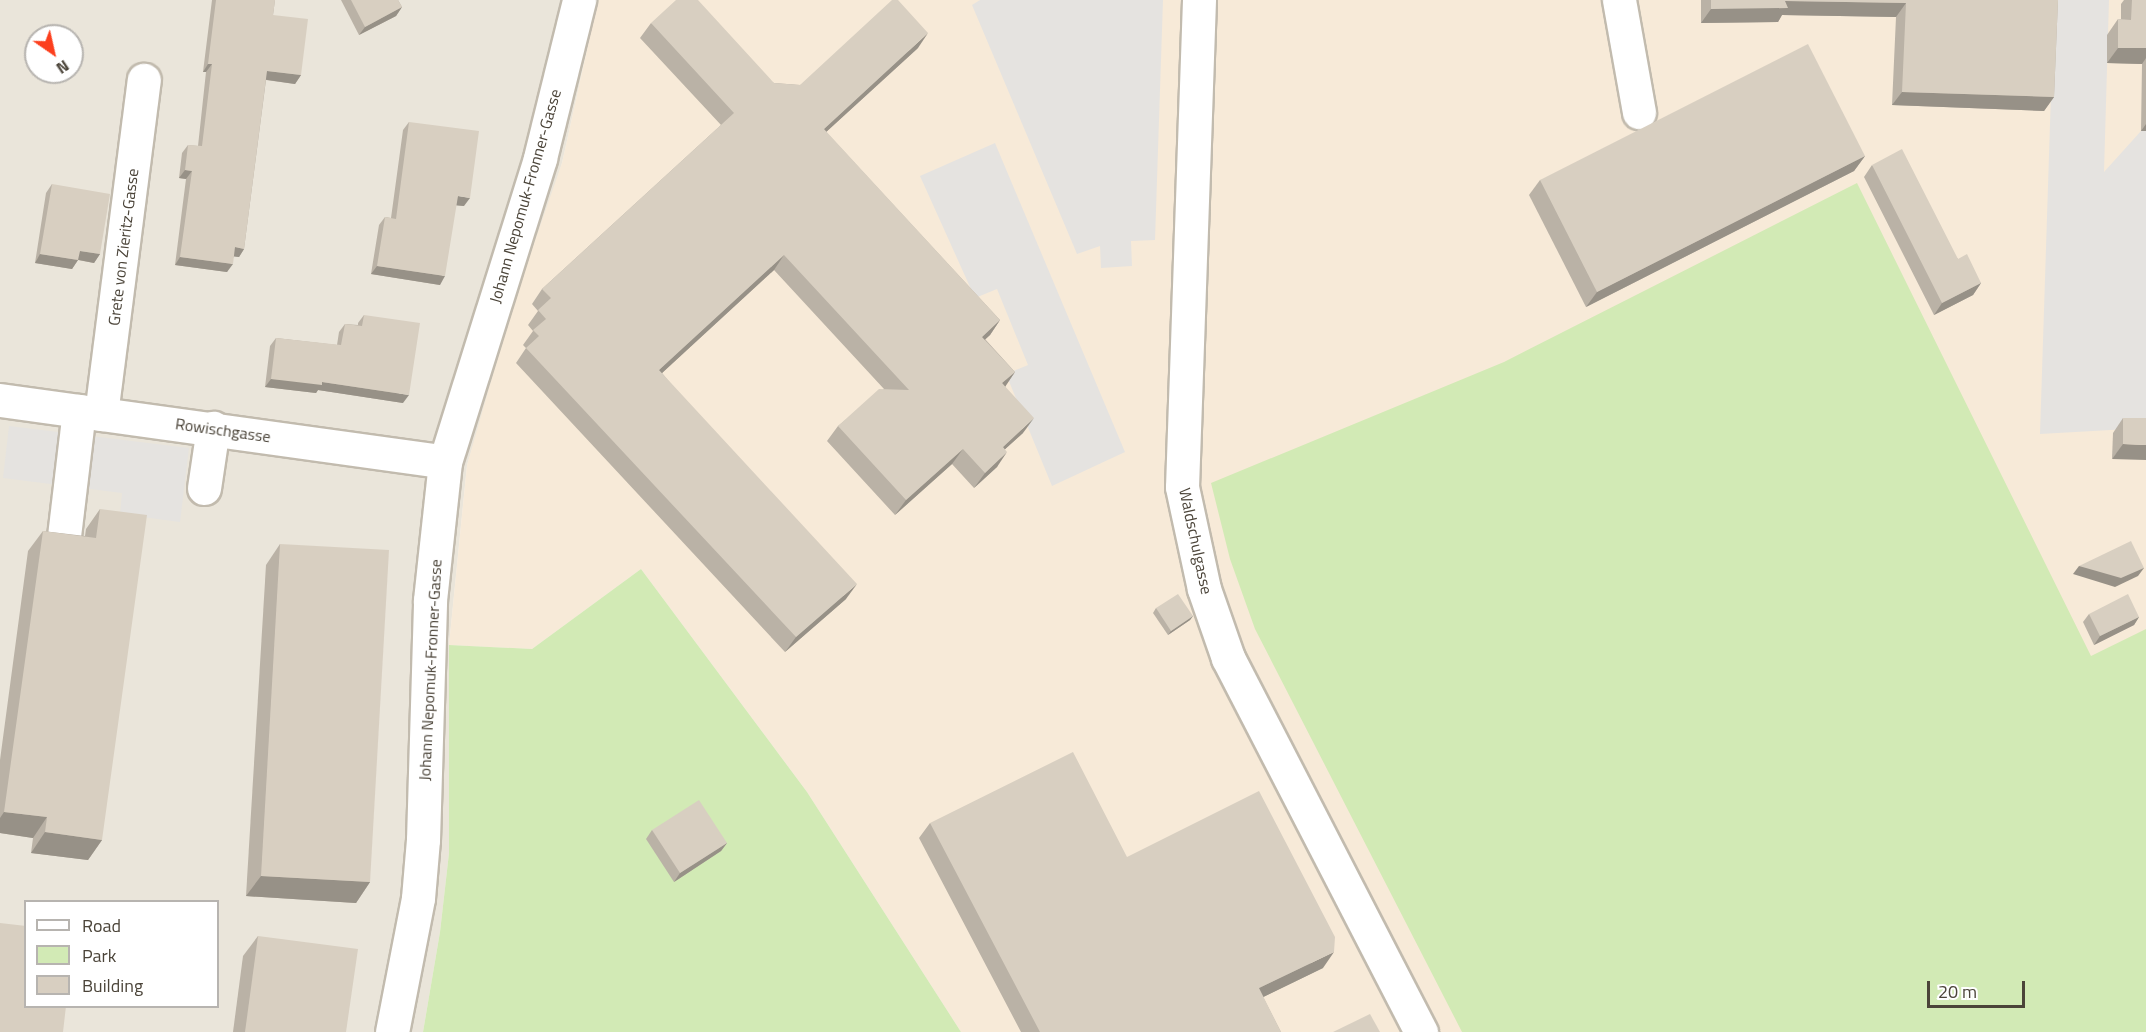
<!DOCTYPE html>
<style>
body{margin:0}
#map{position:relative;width:2146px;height:1032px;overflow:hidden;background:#f6f3ec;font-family:"Titillium Web",sans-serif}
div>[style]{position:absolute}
.residential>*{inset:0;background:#eae5da}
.commercial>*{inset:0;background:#f7ead8}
.green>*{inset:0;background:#d2eab5}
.parking>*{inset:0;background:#e5e3e0}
.roads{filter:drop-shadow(2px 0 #c2bbae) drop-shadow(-2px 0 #c2bbae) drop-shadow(0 2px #c2bbae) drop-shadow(0 -2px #c2bbae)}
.minor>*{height:33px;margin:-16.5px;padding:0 16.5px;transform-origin:16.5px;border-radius:16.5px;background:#fff}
.wall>*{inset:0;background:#bab2a6}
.shaded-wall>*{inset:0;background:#979187}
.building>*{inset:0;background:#d8cfc1}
span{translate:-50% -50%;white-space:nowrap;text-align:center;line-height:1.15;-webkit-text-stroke:4.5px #fff;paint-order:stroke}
.street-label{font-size:16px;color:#4b4439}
.legend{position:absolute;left:24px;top:900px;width:195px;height:108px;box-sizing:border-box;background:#fff;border:2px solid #b7b4b0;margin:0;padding:8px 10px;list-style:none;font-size:18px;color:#4b4439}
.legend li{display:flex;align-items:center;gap:12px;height:30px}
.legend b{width:30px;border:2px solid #b7b4b0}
.north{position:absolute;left:24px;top:24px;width:60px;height:60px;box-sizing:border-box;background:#fff;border:2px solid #b7b4b0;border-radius:50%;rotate:146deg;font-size:16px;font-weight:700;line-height:24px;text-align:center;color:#4b4439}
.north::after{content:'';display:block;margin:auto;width:21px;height:27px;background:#fc3f1d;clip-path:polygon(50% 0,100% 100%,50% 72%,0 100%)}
.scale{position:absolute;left:1927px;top:981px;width:98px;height:27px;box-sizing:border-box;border:3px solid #4b4439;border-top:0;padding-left:8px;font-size:18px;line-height:21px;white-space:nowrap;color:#4b4439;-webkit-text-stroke:4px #fff;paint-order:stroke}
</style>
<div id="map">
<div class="residential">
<i style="clip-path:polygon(evenodd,0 0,598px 0,562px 163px,467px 465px,449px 645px,449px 853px,440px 932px,423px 1032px,0 1032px,0 0,36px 36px,72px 36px,72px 72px,36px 72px,36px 36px,0 0,26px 902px,218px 902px,218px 1006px,26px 1006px,26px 902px)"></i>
</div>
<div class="commercial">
<i style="clip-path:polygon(598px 0,2146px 0,2146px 1032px,961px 1032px,807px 792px,641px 569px,532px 649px,449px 645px,467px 465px,514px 301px,562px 163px)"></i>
</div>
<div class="green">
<i style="clip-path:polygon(1857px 183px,2091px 656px,2146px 629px,2146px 1032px,1462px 1032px,1255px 629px,1230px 559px,1211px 483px,1504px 362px)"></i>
<i style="clip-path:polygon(641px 569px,807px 792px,961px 1032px,423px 1032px,440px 932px,449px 853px,449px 645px,532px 649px)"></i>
</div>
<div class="parking">
<i style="clip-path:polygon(980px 0,1163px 0,1155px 240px,1131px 241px,1132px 266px,1101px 268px,1100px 246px,1077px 254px,972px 5px)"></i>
<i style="clip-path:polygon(2054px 0,2109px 0,2104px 172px,2141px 131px,2146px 131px,2146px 428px,2040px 434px)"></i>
<i style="clip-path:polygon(995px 143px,1125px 452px,1052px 486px,1006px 374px,1028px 365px,997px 289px,975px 298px,920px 176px)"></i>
<i style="clip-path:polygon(9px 426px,189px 448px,180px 522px,120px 514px,122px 493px,3px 478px)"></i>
</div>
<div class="roads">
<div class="minor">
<i style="left:1199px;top:0;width:487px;rotate:92deg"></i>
<i style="left:1182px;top:487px;width:104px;rotate:77.8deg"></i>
<i style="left:1204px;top:589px;width:73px;rotate:70.8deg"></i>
<i style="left:1228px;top:658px;width:421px;rotate:62.7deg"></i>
<i style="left:1619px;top:0;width:114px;rotate:79.9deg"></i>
<i style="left:0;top:400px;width:449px;rotate:7.9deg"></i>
<i style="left:101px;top:414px;width:337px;rotate:-82.7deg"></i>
<i style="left:204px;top:488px;width:61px;rotate:-81.5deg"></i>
<i style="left:64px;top:536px;width:126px;rotate:-83.2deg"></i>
<i style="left:392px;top:1032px;width:136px;rotate:-79deg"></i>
<i style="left:418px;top:898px;width:58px;rotate:-85.1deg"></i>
<i style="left:423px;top:840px;width:240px;rotate:-88.3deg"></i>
<i style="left:430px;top:600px;width:139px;rotate:-83.8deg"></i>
<i style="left:445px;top:462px;width:318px;rotate:-72.6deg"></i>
<i style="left:540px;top:158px;width:163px;rotate:-76.1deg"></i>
</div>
</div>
<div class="wall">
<i style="clip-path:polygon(212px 0,275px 0,273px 15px,301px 75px,295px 84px,266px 80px,244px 249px,239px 257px,234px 256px,227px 272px,175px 265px,186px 179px,179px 178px,182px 153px,188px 145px,198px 146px,206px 72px,203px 72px)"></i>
<i style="clip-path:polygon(341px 0,398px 0,402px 7px,396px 16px,359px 35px)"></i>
<i style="clip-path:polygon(1701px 0,2058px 0,2054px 97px,2044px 111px,1892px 105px,1896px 17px,1782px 15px,1778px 22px,1701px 23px)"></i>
<i style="clip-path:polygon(2124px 0,2146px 0,2146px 131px,2141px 131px,2142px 64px,2107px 63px,2107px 35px,2118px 19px,2121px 19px,2121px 4px)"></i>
<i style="clip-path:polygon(651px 23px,774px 83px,800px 85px,918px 48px,826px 132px,1000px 320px,990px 335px,985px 339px,1015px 372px,1005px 386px,1023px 433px,1005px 449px,997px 467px,974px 488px,952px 464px,895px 515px,827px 441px,838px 426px,884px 389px,774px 270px,662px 373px,846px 599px,785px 652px,516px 363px,526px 348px,523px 345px,533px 331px,528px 325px,538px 311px,532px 304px,542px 289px,721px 125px,640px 38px)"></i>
<i style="clip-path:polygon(409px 122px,464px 206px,456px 205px,440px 285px,371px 274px,379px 225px,385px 217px,391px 218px,403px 130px)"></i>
<i style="clip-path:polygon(1865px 156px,1854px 171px,1586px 307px,1529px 195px,1540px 180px)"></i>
<i style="clip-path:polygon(1872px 165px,1958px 259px,1981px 283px,1973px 295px,1934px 315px,1864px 177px)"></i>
<i style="clip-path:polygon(52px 184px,100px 254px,94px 263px,78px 260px,72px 269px,35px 263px,46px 193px)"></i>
<i style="clip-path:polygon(364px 315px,403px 403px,318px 390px,316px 393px,265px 387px,270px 346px,276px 338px,337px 345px,339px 332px,345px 324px,358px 325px,358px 323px)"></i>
<i style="clip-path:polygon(2123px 418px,2146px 418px,2112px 459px,2113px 433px)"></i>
<i style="clip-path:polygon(100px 509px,102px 840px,88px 860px,31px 853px,33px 838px,0 833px,0 760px,28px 551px,43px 531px,85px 536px,86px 529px)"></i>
<i style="clip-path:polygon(280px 544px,370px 882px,356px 903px,246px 896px,266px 565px)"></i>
<i style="clip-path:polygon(1156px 608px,1193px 616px,1190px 620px,1168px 635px,1153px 613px)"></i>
<i style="clip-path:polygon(2089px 614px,2139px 617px,2134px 625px,2094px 645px,2083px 622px)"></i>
<i style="clip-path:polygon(930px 823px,1323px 968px,1263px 997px,1281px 1032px,1021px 1032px,919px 838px)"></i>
<i style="clip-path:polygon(652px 830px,727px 843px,721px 851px,674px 882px,646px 839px)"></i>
<i style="clip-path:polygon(258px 936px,346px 1032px,233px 1032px,243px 956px)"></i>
</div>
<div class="shaded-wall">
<i style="clip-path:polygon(1785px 1px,1906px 3px,1896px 17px,1782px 15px,1778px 22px,1701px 23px,1711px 9px)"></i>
<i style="clip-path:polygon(402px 7px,396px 16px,359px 35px,365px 27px)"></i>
<i style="clip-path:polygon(928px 33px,918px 48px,813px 144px,824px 129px)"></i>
<i style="clip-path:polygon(2118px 48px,2146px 48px,2146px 58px,2142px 64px,2107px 63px)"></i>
<i style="clip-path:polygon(208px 64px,212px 64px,206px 72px,203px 72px)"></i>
<i style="clip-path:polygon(267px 71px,301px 75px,295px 84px,261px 79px)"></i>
<i style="clip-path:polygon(1902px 92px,2054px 97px,2044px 111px,1892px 105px)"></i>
<i style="clip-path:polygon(2146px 124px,2146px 131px,2141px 131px)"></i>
<i style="clip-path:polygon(1865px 156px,1854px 171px,1586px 307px,1597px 292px)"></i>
<i style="clip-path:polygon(185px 170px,192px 171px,186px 179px,179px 178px)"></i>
<i style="clip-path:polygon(458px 196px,470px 198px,464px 206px,452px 205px)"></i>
<i style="clip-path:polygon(235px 247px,244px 249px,239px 257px,229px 256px)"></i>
<i style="clip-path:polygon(80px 251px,100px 254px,94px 263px,74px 259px)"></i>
<i style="clip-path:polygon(40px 254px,78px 260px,72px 269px,35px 263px)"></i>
<i style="clip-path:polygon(784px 255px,774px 270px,649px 385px,659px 370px)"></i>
<i style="clip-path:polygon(180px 257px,233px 264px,227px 272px,175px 265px)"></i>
<i style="clip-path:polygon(377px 266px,445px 276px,440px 285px,371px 274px)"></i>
<i style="clip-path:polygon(1981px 283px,1973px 295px,1934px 315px,1942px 303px)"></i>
<i style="clip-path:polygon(1000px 320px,990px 335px,972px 352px,982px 337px)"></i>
<i style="clip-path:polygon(1015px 372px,1005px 387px,1002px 383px)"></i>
<i style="clip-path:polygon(271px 379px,322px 382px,409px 395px,403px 403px,318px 390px,316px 393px,265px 387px)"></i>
<i style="clip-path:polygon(1034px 418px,1023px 433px,992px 461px,1003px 447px)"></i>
<i style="clip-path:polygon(2123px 444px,2146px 445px,2146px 460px,2112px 459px)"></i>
<i style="clip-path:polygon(963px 449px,952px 464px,895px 515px,906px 500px)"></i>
<i style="clip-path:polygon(1007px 452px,997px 467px,974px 488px,985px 473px)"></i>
<i style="clip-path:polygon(2079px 566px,2144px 568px,2138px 576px,2115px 587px,2073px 574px)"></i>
<i style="clip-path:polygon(857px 584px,846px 599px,785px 652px,796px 637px)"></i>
<i style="clip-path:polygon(1193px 616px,1190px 620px,1168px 635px,1171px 631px)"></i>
<i style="clip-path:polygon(2139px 617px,2134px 625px,2094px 645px,2100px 636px)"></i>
<i style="clip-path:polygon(4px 812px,47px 817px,33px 838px,0 833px,0 818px)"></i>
<i style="clip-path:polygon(45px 832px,102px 840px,88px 860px,31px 853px)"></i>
<i style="clip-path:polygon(727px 843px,721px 851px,674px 882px,680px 873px)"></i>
<i style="clip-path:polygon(261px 876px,370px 882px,356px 903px,246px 896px)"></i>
<i style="clip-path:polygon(1334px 952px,1323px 968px,1249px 1004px,1259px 988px)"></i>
</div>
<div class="building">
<i style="clip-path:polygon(216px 0,275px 0,273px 15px,308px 19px,301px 75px,267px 71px,244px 249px,235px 247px,233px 264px,180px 257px,192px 171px,185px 170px,188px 145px,202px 146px,212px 64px,208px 64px)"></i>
<i style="clip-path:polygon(351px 0,398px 0,402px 7px,365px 27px)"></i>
<i style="clip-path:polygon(676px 0,698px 0,774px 83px,800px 85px,892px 0,898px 0,928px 33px,824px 129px,1000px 320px,982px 337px,1015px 372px,1002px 383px,1034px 418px,1003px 447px,1007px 452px,985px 473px,963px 449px,906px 500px,838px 426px,879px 389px,909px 390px,784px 255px,659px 370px,857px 584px,796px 637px,526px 348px,539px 336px,533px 330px,546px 319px,538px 310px,551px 298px,542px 289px,734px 113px,651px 23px)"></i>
<i style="clip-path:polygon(1711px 0,2058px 0,2054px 97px,1902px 92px,1906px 3px,1785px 1px,1788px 8px,1711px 9px)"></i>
<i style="clip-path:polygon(2132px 0,2146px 0,2146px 48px,2118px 48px,2118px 19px,2131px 20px)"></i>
<i style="clip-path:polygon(1808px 44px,1865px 156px,1597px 292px,1540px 180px)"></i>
<i style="clip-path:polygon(409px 122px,479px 131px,470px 198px,458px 196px,445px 276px,377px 266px,385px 217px,396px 219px)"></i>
<i style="clip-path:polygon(1902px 149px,1958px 259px,1967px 254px,1981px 283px,1942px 303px,1872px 165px)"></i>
<i style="clip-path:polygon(52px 184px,110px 194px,100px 254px,80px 251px,78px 260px,40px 254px)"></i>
<i style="clip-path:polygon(364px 315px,420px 323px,409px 395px,322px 382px,322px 385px,271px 379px,276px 338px,341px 345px,345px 324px,362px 326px)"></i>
<i style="clip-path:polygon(2123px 418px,2146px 418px,2146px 445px,2123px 444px)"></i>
<i style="clip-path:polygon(100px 509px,147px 515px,102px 840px,45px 832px,47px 817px,4px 812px,43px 531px,96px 538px)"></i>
<i style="clip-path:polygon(2131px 541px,2144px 568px,2121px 578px,2079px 566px)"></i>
<i style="clip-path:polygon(280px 544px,389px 550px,370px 882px,261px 876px)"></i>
<i style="clip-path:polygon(1178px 594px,1193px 616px,1171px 631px,1156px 608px)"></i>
<i style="clip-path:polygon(2128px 594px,2139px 617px,2100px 636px,2089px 614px)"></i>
<i style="clip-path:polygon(1073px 752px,1127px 857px,1259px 791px,1335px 937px,1334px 952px,1259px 988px,1281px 1032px,1040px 1032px,930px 823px)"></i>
<i style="clip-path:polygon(699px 800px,727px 843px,680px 873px,652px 830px)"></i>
<i style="clip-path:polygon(0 923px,26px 926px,26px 1006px,66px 1006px,63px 1032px,0 1032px)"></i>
<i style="clip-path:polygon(258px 936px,358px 949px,346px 1032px,245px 1032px)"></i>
<i style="clip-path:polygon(1370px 1014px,1380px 1032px,1333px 1032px)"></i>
</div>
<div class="street-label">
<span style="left:525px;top:196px;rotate:-74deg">Johann Nepomuk-Fronner-Gasse</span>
<span style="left:123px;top:247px;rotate:-83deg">Grete von Zieritz-Gasse</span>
<span style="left:223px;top:430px;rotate:8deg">Rowischgasse</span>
<span style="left:1196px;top:541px;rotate:78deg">Waldschulgasse</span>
<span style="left:430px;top:670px;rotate:-87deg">Johann Nepomuk-Fronner-Gasse</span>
</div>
<ul class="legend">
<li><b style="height:8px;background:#fff"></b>Road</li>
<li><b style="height:16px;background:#d2eab5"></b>Park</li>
<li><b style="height:16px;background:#d8cfc1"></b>Building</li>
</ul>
<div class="north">N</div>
<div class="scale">20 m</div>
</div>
